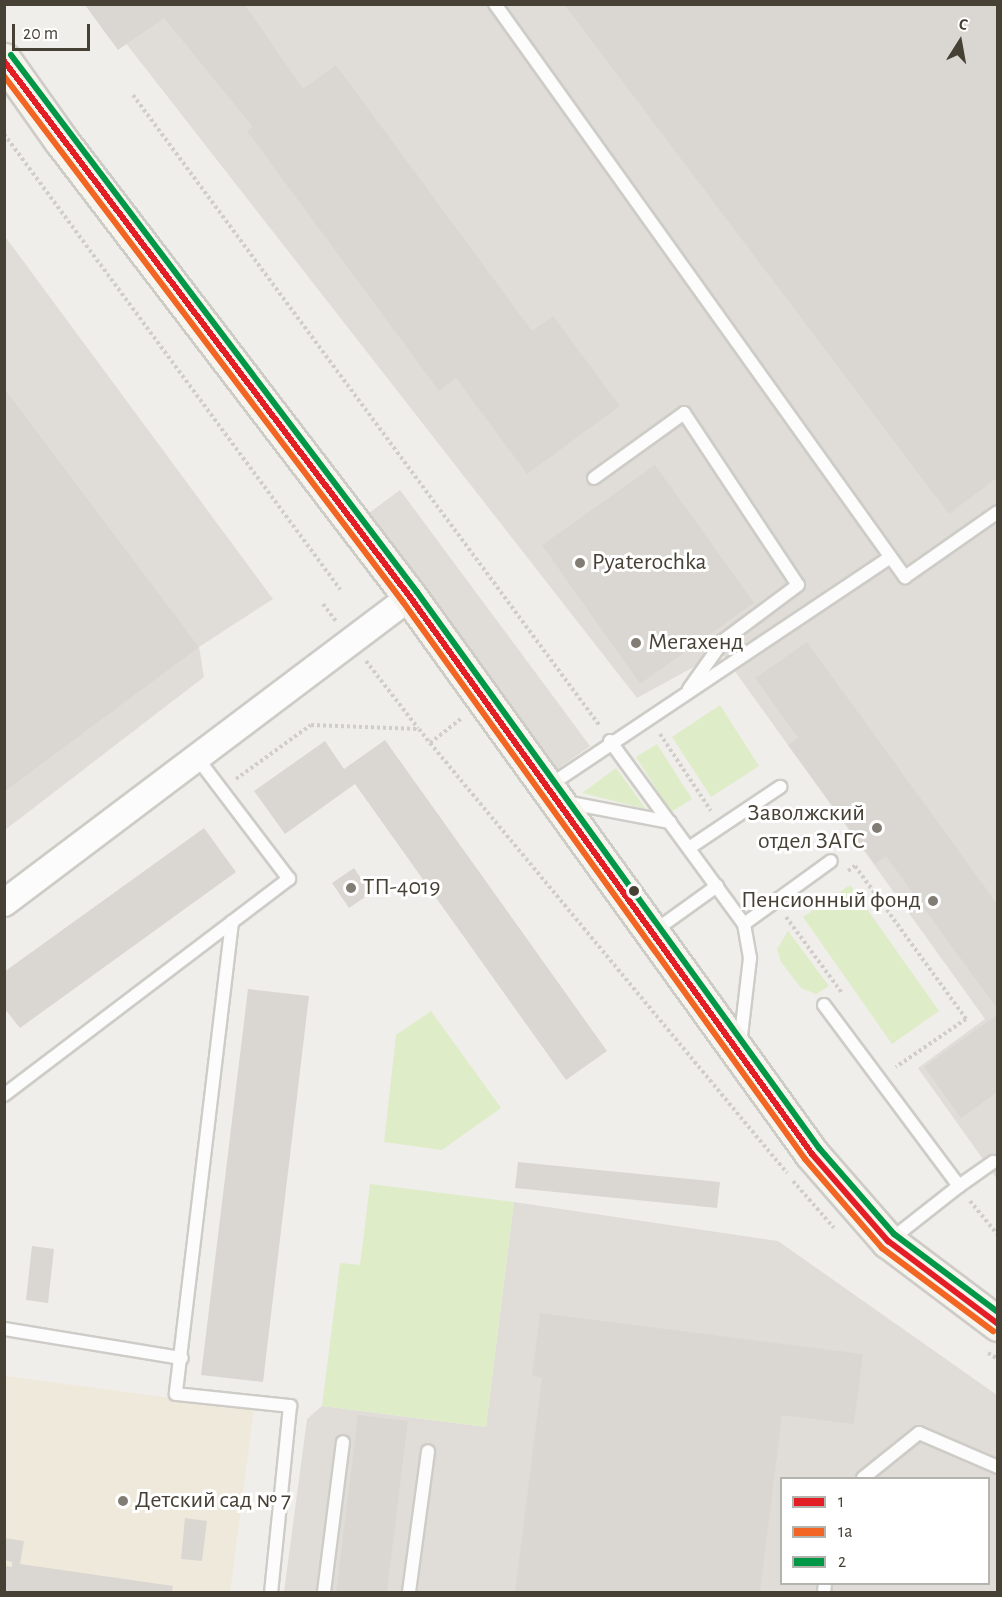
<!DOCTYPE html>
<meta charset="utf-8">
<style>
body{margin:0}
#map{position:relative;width:1002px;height:1597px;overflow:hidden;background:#f0eeea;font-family:"Alegreya Sans",sans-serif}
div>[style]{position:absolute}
.industrial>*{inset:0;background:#e0ddd8}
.education>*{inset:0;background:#efe9db}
.green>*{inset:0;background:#deecc8}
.parking>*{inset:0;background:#e0ddd9}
.building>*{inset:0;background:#dad7d2}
.path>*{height:4px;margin-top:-2px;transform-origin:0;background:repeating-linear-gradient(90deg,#d1ceca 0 3px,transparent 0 6px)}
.roads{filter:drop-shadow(2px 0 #ceccc7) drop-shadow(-2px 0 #ceccc7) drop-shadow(0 2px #ceccc7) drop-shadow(0 -2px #ceccc7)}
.lane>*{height:12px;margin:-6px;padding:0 6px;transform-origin:6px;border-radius:6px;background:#fdfcfc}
.street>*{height:26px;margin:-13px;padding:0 13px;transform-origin:13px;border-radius:13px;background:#fdfcfc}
.secondary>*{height:33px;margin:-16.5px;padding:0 16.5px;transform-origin:16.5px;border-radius:16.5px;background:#f7f4ee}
.bus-1>*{height:6px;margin:-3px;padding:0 3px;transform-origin:3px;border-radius:3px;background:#e31e25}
.bus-2>*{height:6px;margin:-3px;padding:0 3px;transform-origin:3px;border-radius:3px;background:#f26522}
.bus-3>*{height:6px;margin:-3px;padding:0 3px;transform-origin:3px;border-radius:3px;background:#009746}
.dots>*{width:16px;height:16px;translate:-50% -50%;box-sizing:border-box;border:3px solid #fff;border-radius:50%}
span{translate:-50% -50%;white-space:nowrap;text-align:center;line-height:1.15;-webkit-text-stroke:6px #fff;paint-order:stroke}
.poi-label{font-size:24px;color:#474035}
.left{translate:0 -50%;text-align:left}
.right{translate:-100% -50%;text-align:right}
.frame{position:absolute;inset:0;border:6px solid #474035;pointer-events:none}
.legend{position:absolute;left:780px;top:1477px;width:210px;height:108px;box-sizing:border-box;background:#fff;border:2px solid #b5b3ae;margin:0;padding:8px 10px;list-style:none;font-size:18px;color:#474035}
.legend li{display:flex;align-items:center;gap:12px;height:30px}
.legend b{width:30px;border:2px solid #b5b3ae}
.north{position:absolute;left:930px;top:12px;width:60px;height:60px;-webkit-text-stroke:4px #fff;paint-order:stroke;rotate:11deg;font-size:16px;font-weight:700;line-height:24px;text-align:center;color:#474035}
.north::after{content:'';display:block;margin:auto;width:21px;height:27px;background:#474035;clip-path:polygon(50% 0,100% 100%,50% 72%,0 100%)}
.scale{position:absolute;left:12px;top:24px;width:78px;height:27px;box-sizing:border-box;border:3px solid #474035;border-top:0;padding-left:8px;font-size:18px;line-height:21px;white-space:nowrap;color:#474035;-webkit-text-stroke:4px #fff;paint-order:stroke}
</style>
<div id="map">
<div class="industrial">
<i style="clip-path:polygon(96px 5px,997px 5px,997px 1179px,918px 1068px,985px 1019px,721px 652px,637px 698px)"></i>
<i style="clip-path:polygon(4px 235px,273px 599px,199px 647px,204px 677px,5px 830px)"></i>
<i style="clip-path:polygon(evenodd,514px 1202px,778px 1241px,997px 1395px,997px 1592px,284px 1592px,307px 1419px,322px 1406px,486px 1427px,514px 1202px,782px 1478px,988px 1478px,988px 1584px,782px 1584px,782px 1478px)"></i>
</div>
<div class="education">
<i style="clip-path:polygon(5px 1376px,254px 1409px,230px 1592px,5px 1592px)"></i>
</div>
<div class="green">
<i style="clip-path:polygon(720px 705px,759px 766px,711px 797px,672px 737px)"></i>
<i style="clip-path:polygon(657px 744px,692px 799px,671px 812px,636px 757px)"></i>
<i style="clip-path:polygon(616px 768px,646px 809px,582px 793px)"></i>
<i style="clip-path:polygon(850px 885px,939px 1011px,892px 1044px,803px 917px)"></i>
<i style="clip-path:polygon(788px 931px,829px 986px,816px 994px,801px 988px,781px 962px,777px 949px)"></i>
<i style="clip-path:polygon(431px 1011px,501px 1108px,442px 1150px,384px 1142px,396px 1035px)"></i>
<i style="clip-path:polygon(370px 1184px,514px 1202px,486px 1427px,322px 1406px,340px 1263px,360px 1265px)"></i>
</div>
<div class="parking">
<i style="clip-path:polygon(400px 490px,590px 746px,555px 771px,365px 516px)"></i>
</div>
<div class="building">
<i style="clip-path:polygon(564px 4px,998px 4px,998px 477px,949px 514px)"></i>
<i style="clip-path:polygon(85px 5px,245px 5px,303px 89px,336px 65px,532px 331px,553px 316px,620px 406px,527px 474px,456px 378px,439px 391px,247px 131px,253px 127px,164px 18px,118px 50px)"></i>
<i style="clip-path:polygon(4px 388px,199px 647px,4px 792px)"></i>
<i style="clip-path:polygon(655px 465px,754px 603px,640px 684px,542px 545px)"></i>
<i style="clip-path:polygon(807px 642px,998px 905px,998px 1010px,886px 856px,875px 864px,788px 745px,798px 738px,755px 678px)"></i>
<i style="clip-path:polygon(385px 740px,607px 1051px,566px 1080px,355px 784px,285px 834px,254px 791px,325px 741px,344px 769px)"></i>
<i style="clip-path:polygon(204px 828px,236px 872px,20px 1028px,4px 1008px,4px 972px)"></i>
<i style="clip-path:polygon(354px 868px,371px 893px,349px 908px,332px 883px)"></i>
<i style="clip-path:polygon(248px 989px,309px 996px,263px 1382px,201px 1375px)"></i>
<i style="clip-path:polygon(998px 1014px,998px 1092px,961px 1118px,924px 1067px)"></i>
<i style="clip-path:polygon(518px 1162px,720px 1182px,717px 1208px,515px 1188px)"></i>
<i style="clip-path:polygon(32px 1246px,54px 1249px,48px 1303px,26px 1300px)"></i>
<i style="clip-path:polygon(540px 1313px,863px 1354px,854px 1424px,782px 1415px,760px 1592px,515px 1592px,542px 1378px,532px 1376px)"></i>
<i style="clip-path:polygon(358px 1415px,408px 1421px,387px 1592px,336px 1592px)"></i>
<i style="clip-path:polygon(185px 1518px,207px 1521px,202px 1561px,181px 1559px)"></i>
<i style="clip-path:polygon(4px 1538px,24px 1541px,20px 1564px,173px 1586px,172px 1592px,4px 1592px,6px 1566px,12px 1567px,12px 1562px,4px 1560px)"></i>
</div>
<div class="path">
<i style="left:133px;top:95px;width:785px;rotate:53.5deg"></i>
<i style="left:4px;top:134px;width:566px;rotate:53.56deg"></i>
<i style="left:323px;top:604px;width:21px;rotate:53deg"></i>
<i style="left:366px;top:661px;width:85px;rotate:52.2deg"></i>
<i style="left:660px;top:734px;width:92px;rotate:56.5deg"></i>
<i style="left:430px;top:743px;width:559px;rotate:50.3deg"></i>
<i style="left:236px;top:779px;width:92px;rotate:-35.8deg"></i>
<i style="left:311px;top:725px;width:108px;rotate:2.1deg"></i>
<i style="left:419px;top:729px;width:18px;rotate:52deg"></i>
<i style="left:430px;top:743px;width:41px;rotate:-38deg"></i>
<i style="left:848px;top:871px;width:9px;rotate:-36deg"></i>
<i style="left:855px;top:866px;width:189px;rotate:54deg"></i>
<i style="left:966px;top:1019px;width:85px;rotate:145.6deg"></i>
<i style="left:786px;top:917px;width:94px;rotate:53.6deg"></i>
<i style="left:793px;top:1181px;width:62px;rotate:48.9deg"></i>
<i style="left:970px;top:1201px;width:44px;rotate:50.5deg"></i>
<i style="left:988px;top:1353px;width:12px;rotate:31deg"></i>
</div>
<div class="roads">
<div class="lane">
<i style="left:495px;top:4px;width:705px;rotate:54.42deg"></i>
<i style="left:905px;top:577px;width:113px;rotate:-35deg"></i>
<i style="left:594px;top:478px;width:111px;rotate:-35.8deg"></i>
<i style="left:684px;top:413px;width:206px;rotate:56.5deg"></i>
<i style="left:798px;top:585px;width:94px;rotate:143.3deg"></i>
<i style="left:723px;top:641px;width:59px;rotate:125.3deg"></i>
<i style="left:610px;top:741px;width:227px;rotate:53.8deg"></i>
<i style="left:744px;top:924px;width:35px;rotate:80deg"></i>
<i style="left:750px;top:958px;width:87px;rotate:96.6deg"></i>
<i style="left:547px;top:787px;width:413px;rotate:-33.8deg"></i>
<i style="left:565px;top:802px;width:107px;rotate:10.8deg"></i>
<i style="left:689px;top:848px;width:110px;rotate:-33.8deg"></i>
<i style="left:232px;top:922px;width:475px;rotate:96.8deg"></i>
<i style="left:176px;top:1394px;width:115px;rotate:6deg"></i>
<i style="left:290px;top:1406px;width:187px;rotate:95.8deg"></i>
<i style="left:744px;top:924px;width:107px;rotate:-35.9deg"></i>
<i style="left:653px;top:932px;width:79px;rotate:-35.7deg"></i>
<i style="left:824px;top:1005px;width:226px;rotate:53.3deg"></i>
<i style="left:959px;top:1186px;width:89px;rotate:141.8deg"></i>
<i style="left:4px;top:1095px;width:358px;rotate:-37.2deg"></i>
<i style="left:289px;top:879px;width:151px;rotate:-127.2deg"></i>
<i style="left:959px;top:1186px;width:42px;rotate:-35.2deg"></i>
<i style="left:4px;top:1329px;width:180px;rotate:9.3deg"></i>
<i style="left:863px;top:1478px;width:72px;rotate:-38.8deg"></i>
<i style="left:919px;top:1433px;width:86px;rotate:23.3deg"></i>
<i style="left:324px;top:1592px;width:151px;rotate:-82.8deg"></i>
<i style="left:409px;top:1592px;width:142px;rotate:-82.3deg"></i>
<i style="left:824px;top:1592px;width:8px;rotate:-83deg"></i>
</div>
<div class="street">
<i style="left:4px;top:903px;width:508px;rotate:-37.01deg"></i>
</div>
<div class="secondary">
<i style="left:4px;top:60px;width:97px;rotate:54.7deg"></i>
<i style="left:60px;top:139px;width:576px;rotate:52.61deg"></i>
<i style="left:410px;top:597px;width:687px;rotate:54.18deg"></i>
<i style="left:812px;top:1154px;width:116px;rotate:48.9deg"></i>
<i style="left:888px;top:1241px;width:138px;rotate:37deg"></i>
</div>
</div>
<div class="bus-1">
<i style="left:4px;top:61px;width:672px;rotate:52.86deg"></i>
<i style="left:410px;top:597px;width:687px;rotate:54.18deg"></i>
<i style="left:812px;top:1154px;width:116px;rotate:48.9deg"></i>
<i style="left:888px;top:1241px;width:138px;rotate:37deg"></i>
</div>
<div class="bus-2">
<i style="left:4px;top:76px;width:660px;rotate:52.82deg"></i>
<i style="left:403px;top:602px;width:687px;rotate:54.18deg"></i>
<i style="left:805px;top:1159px;width:118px;rotate:49.1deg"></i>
<i style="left:882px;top:1248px;width:139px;rotate:36.8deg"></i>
</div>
<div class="bus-3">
<i style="left:11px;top:55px;width:673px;rotate:52.91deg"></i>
<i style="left:417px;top:592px;width:686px;rotate:54.13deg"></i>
<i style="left:819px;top:1148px;width:114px;rotate:48.9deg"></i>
<i style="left:894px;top:1234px;width:130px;rotate:36.9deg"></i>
</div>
<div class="dots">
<i style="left:580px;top:563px;background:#827d74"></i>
<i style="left:636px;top:643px;background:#827d74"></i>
<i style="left:877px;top:828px;background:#827d74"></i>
<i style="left:351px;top:888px;background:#827d74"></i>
<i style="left:634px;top:891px;background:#474035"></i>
<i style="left:933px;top:901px;background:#827d74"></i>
<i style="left:123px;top:1501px;background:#827d74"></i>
</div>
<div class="poi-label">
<span class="left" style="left:592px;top:563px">Pyaterochka</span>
<span class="left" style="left:648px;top:643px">Мегахенд</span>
<span class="right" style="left:865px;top:828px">Заволжский<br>отдел ЗАГС</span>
<span class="left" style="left:363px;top:888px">ТП-4019</span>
<span class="right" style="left:921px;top:901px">Пенсионный фонд</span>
<span class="left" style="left:135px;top:1501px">Детский сад № 7</span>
</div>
<div class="frame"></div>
<ul class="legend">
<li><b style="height:8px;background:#e31e25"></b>1</li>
<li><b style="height:8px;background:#f26522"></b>1а</li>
<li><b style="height:8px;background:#009746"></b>2</li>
</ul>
<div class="north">С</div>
<div class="scale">20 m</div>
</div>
